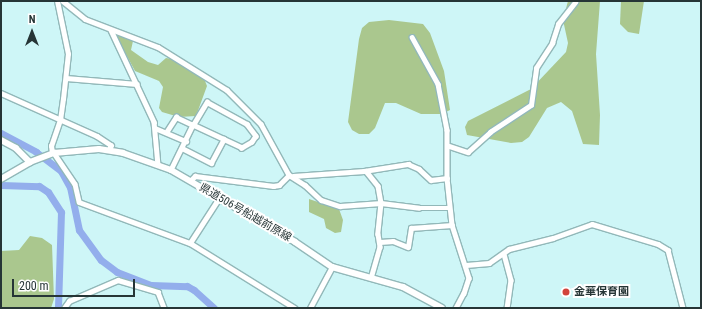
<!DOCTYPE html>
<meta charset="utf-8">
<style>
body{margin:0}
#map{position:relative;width:702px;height:309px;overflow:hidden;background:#cef6f7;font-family:"Roboto Condensed","Noto Sans JP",sans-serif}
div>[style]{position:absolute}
.green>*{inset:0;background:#aac78e}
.river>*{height:7px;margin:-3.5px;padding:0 3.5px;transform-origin:3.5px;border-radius:3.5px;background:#93aeec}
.roads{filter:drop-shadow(1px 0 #92b8b9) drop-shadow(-1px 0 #92b8b9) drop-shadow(0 1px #92b8b9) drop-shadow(0 -1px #92b8b9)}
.minor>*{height:4.5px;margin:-2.25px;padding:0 2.25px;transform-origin:2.25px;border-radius:2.25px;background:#fff}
.tertiary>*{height:5.5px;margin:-2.75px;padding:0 2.75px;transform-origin:2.75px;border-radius:2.75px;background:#fff}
.secondary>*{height:6px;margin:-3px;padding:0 3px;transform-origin:3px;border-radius:3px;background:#fff}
.dots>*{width:11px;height:11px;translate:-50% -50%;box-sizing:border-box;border:2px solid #fff;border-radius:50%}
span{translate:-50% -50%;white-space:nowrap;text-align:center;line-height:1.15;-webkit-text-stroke:4px #fff;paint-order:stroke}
.street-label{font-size:11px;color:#263536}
.poi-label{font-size:11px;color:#263536;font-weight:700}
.left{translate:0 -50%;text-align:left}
.frame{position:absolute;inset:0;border:2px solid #263536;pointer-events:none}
.north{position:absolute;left:12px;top:12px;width:40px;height:40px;-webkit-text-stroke:3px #fff;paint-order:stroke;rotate:0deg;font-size:11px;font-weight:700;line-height:16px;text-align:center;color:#263536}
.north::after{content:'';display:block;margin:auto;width:14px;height:18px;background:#263536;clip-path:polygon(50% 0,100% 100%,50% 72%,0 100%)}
.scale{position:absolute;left:12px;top:279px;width:123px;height:18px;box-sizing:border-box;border:2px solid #263536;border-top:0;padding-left:5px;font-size:12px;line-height:14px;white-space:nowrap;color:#263536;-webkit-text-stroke:3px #fff;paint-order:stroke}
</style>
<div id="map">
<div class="green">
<i style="clip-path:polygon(568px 1px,600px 1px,596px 54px,600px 115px,599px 145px,583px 144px,572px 111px,561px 102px,547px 108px,529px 137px,522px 142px,511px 143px,467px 135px,465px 127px,468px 121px,531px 89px,566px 52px,568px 43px,563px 20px)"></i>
<i style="clip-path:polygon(621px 1px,644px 1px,639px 34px,628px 32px,620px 24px)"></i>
<i style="clip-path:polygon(389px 20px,423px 24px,430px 33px,444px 71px,450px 110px,442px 114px,421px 114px,396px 103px,385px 103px,375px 128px,369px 134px,359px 134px,352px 130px,348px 122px,359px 39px,362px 28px,369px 22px)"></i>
<i style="clip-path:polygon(117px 33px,133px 41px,131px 50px,148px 62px,158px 65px,166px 58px,172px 59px,184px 64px,205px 81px,207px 86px,196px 116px,179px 117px,162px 112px,159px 108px,163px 87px,159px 81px,135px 71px,115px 34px)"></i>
<i style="clip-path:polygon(309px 199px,339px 209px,343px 220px,341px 232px,335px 233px,326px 228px,324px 219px,309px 212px)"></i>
<i style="clip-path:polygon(30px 236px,42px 238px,52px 245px,54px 299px,51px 308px,1px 308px,1px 251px,19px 250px)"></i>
</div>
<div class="river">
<i style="left:1px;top:133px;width:40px;rotate:28deg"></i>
<i style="left:36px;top:152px;width:31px;rotate:37deg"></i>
<i style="left:61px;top:171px;width:18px;rotate:61deg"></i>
<i style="left:70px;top:187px;width:44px;rotate:78.2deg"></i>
<i style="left:79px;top:230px;width:37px;rotate:54deg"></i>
<i style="left:101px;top:260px;width:20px;rotate:37deg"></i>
<i style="left:117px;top:272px;width:36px;rotate:21deg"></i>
<i style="left:151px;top:285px;width:36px;rotate:2deg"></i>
<i style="left:187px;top:286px;width:8px;rotate:30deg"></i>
<i style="left:194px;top:290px;width:27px;rotate:42deg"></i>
<i style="left:1px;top:185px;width:38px;rotate:2deg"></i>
<i style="left:39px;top:186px;width:11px;rotate:34deg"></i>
<i style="left:48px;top:192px;width:24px;rotate:57deg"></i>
<i style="left:61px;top:212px;width:96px;rotate:91.8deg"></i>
</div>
<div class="roads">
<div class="minor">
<i style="left:63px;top:1px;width:28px;rotate:39deg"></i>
<i style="left:85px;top:19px;width:78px;rotate:21deg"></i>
<i style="left:158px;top:47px;width:81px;rotate:31.9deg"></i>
<i style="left:227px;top:90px;width:48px;rotate:45deg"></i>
<i style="left:261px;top:124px;width:58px;rotate:61.2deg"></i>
<i style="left:289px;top:175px;width:19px;rotate:32deg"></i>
<i style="left:305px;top:185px;width:22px;rotate:43deg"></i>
<i style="left:321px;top:200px;width:20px;rotate:18deg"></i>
<i style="left:340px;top:206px;width:41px;rotate:-4.2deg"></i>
<i style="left:381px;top:203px;width:38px;rotate:7deg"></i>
<i style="left:419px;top:208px;width:31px"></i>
<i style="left:111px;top:30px;width:102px;rotate:64.9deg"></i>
<i style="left:154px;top:122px;width:43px;rotate:84.7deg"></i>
<i style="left:412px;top:37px;width:54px;rotate:61deg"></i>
<i style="left:438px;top:84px;width:47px;rotate:78.9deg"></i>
<i style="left:447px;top:130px;width:48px;rotate:90deg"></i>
<i style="left:447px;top:178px;width:47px;rotate:83.9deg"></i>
<i style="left:452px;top:225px;width:56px;rotate:72.2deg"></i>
<i style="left:469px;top:278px;width:16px;rotate:108deg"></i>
<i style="left:464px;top:293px;width:17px;rotate:118deg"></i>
<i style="left:66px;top:78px;width:71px;rotate:4.8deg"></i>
<i style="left:1px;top:93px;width:105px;rotate:24.1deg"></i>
<i style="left:97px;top:136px;width:17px;rotate:33deg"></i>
<i style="left:111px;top:145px;width:4px;rotate:104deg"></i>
<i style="left:207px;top:102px;width:46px;rotate:28.8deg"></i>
<i style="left:247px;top:124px;width:15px;rotate:53deg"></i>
<i style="left:256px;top:136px;width:7px;rotate:124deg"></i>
<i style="left:252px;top:142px;width:12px;rotate:149deg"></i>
<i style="left:242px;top:148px;width:54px;rotate:-154.9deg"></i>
<i style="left:193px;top:125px;width:27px;rotate:-59deg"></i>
<i style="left:155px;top:128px;width:34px;rotate:23deg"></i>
<i style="left:167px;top:131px;width:17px;rotate:-57deg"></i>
<i style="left:176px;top:117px;width:19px;rotate:25deg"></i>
<i style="left:193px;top:125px;width:50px;rotate:116.1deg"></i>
<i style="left:449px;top:146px;width:20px;rotate:18deg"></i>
<i style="left:468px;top:152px;width:30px;rotate:-42deg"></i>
<i style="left:490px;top:132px;width:49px;rotate:-33.4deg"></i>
<i style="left:531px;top:105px;width:37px;rotate:-82deg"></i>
<i style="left:536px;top:68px;width:30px;rotate:-57deg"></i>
<i style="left:552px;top:43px;width:20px;rotate:-72deg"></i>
<i style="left:558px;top:24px;width:28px;rotate:-52deg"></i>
<i style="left:182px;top:148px;width:33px;rotate:27deg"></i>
<i style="left:211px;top:163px;width:27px;rotate:-62deg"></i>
<i style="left:52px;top:153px;width:7px;rotate:-98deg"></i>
<i style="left:51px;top:146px;width:28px;rotate:-71deg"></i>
<i style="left:60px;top:120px;width:21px;rotate:-82deg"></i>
<i style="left:63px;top:99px;width:45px;rotate:-83.7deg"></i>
<i style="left:68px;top:54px;width:54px;rotate:-101.7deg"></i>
<i style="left:54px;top:153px;width:37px;rotate:56deg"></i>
<i style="left:75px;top:184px;width:18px;rotate:77deg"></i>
<i style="left:79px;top:202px;width:118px;rotate:20.3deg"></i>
<i style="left:190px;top:243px;width:123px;rotate:31.8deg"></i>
<i style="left:366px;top:171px;width:19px;rotate:51deg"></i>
<i style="left:378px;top:186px;width:17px;rotate:80deg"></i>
<i style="left:381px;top:203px;width:31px;rotate:96deg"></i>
<i style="left:378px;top:234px;width:13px;rotate:81deg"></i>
<i style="left:380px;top:247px;width:32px;rotate:106deg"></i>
<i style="left:293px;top:176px;width:71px;rotate:-4deg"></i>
<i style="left:364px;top:171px;width:45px;rotate:-9deg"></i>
<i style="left:408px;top:164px;width:12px;rotate:24deg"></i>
<i style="left:419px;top:169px;width:16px;rotate:43deg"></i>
<i style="left:431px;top:180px;width:16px;rotate:-7deg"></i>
<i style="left:190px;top:181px;width:7px;rotate:-45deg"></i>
<i style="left:195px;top:176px;width:79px;rotate:7.3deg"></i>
<i style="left:273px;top:186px;width:6px;rotate:-9deg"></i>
<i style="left:279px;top:185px;width:14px;rotate:-45deg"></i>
<i style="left:380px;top:242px;width:13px;rotate:-4deg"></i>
<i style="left:393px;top:241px;width:16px;rotate:22deg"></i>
<i style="left:408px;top:247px;width:19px;rotate:-81deg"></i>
<i style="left:411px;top:228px;width:41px;rotate:-4.2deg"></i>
<i style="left:190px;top:243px;width:54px;rotate:-57.2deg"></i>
<i style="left:504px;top:254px;width:27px;rotate:75deg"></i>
<i style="left:511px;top:280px;width:28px;rotate:98deg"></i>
<i style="left:466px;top:265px;width:23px;rotate:-5deg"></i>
<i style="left:489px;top:263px;width:24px;rotate:-35deg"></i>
<i style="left:509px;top:249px;width:45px;rotate:-14deg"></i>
<i style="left:553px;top:238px;width:41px;rotate:-19.7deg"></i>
<i style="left:592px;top:224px;width:69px;rotate:16.9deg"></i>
<i style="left:658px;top:244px;width:12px;rotate:31deg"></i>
<i style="left:668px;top:250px;width:60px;rotate:75.5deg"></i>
<i style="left:64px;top:308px;width:9px;rotate:-54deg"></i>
<i style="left:69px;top:301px;width:53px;rotate:-23.2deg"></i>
<i style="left:118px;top:280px;width:42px;rotate:16.7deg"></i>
<i style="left:158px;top:292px;width:17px;rotate:69deg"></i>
<i style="left:310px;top:308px;width:47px;rotate:-61.8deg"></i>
</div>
<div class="tertiary">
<i style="left:1px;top:140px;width:17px;rotate:28deg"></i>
<i style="left:16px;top:148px;width:20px;rotate:45deg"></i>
</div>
<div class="secondary">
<i style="left:1px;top:179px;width:34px;rotate:-30deg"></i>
<i style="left:30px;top:162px;width:26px;rotate:-21deg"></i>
<i style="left:54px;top:153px;width:45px;rotate:-5.1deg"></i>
<i style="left:99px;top:149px;width:24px;rotate:9deg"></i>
<i style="left:123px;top:153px;width:51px;rotate:19.5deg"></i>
<i style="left:171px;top:170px;width:143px;rotate:30.1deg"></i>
<i style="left:295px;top:242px;width:45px;rotate:34deg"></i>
<i style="left:332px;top:267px;width:74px;rotate:15.7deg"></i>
<i style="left:403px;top:287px;width:44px;rotate:28.3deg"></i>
</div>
</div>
<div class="dots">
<i style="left:566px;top:292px;background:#d2443c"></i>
</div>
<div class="street-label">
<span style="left:245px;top:213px;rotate:30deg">県道506号船越前原線</span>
</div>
<div class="poi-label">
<span class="left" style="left:574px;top:292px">金華保育園</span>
</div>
<div class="frame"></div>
<div class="north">N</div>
<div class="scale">200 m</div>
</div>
